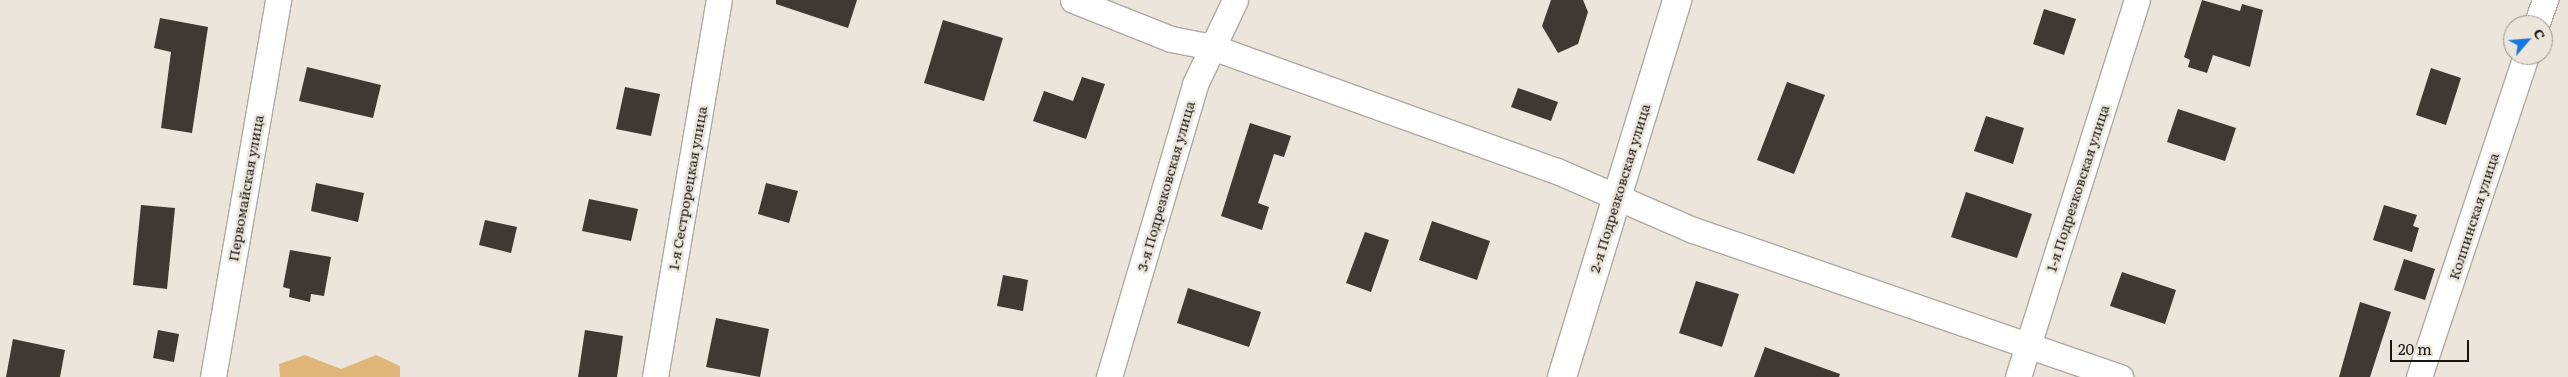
<!DOCTYPE html>
<meta charset="utf-8">
<style>
body{margin:0}
#map{position:relative;width:2568px;height:377px;overflow:hidden;background:#ebe5dc;font-family:Literata,serif}
div>[style]{position:absolute}
.water>*{inset:0;background:#e0b67b}
.building>*{inset:0;background:#3e3932}
.roads{filter:drop-shadow(1px 0 #afa9a0) drop-shadow(-1px 0 #afa9a0) drop-shadow(0 1px #afa9a0) drop-shadow(0 -1px #afa9a0)}
.minor>*{height:25px;margin:-12.5px;padding:0 12.5px;transform-origin:12.5px;border-radius:12.5px;background:#fff}
.tertiary>*{height:28px;margin:-14px;padding:0 14px;transform-origin:14px;border-radius:14px;background:#fff}
span{translate:-50% -50%;white-space:nowrap;text-align:center;line-height:1.15;-webkit-text-stroke:5px #ebe5dc;paint-order:stroke}
.street-label{font-size:14px;color:#181613}
.north{position:absolute;left:2503px;top:15px;width:50px;height:50px;box-sizing:border-box;background:#ebe5dc;border:1px solid #97928c;border-radius:50%;rotate:63deg;font-size:14px;font-weight:700;line-height:20px;text-align:center;color:#181613}
.north::after{content:'';display:block;margin:auto;width:18px;height:22px;background:#1778e1;clip-path:polygon(50% 0,100% 100%,50% 72%,0 100%)}
.scale{position:absolute;left:2390px;top:340px;width:79px;height:22px;box-sizing:border-box;border:2px solid #181613;border-top:0;padding-left:6px;font-size:15px;line-height:18px;white-space:nowrap;color:#181613;-webkit-text-stroke:4px #ebe5dc;paint-order:stroke}
</style>
<div id="map">
<div class="water">
<i style="clip-path:polygon(305px 355px,341px 369px,376px 355px,400px 366px,400px 377px,280px 377px,279px 364px)"></i>
</div>
<div class="building">
<i style="clip-path:polygon(776px 0,857px 0,848px 28px,776px 4px)"></i>
<i style="clip-path:polygon(1551px 0,1583px 0,1588px 12px,1578px 44px,1558px 53px,1542px 26px)"></i>
<i style="clip-path:polygon(2202px 0,2240px 11px,2242px 4px,2263px 10px,2250px 67px,2213px 55px,2207px 73px,2188px 67px,2190px 60px,2184px 57px)"></i>
<i style="clip-path:polygon(2044px 9px,2076px 19px,2064px 55px,2033px 44px)"></i>
<i style="clip-path:polygon(160px 18px,208px 27px,192px 133px,161px 128px,171px 52px,154px 48px)"></i>
<i style="clip-path:polygon(943px 20px,1003px 38px,984px 101px,924px 83px)"></i>
<i style="clip-path:polygon(307px 67px,381px 85px,373px 118px,299px 101px)"></i>
<i style="clip-path:polygon(2431px 68px,2461px 78px,2446px 125px,2416px 115px)"></i>
<i style="clip-path:polygon(1082px 77px,1105px 84px,1086px 139px,1033px 121px,1044px 91px,1073px 101px)"></i>
<i style="clip-path:polygon(1787px 82px,1825px 95px,1794px 174px,1757px 160px)"></i>
<i style="clip-path:polygon(625px 87px,660px 94px,651px 136px,616px 129px)"></i>
<i style="clip-path:polygon(1518px 88px,1558px 102px,1551px 121px,1511px 107px)"></i>
<i style="clip-path:polygon(2178px 109px,2236px 128px,2225px 161px,2167px 142px)"></i>
<i style="clip-path:polygon(1986px 116px,2024px 128px,2013px 164px,1974px 151px)"></i>
<i style="clip-path:polygon(1250px 123px,1291px 136px,1284px 157px,1274px 154px,1258px 203px,1269px 207px,1262px 230px,1221px 216px)"></i>
<i style="clip-path:polygon(316px 183px,364px 193px,358px 222px,311px 211px)"></i>
<i style="clip-path:polygon(766px 183px,798px 191px,789px 223px,758px 214px)"></i>
<i style="clip-path:polygon(1966px 192px,2032px 214px,2017px 258px,1951px 237px)"></i>
<i style="clip-path:polygon(589px 199px,638px 209px,631px 241px,582px 231px)"></i>
<i style="clip-path:polygon(141px 205px,175px 208px,167px 289px,133px 285px)"></i>
<i style="clip-path:polygon(2384px 205px,2417px 215px,2413px 226px,2419px 228px,2412px 252px,2373px 240px)"></i>
<i style="clip-path:polygon(485px 220px,517px 227px,511px 253px,479px 245px)"></i>
<i style="clip-path:polygon(1432px 221px,1490px 241px,1477px 280px,1419px 260px)"></i>
<i style="clip-path:polygon(1365px 232px,1389px 240px,1371px 292px,1346px 283px)"></i>
<i style="clip-path:polygon(290px 250px,331px 257px,324px 296px,311px 294px,310px 302px,289px 297px,290px 289px,283px 287px)"></i>
<i style="clip-path:polygon(2404px 259px,2435px 269px,2425px 300px,2394px 290px)"></i>
<i style="clip-path:polygon(2122px 272px,2176px 290px,2165px 324px,2110px 306px)"></i>
<i style="clip-path:polygon(1003px 275px,1028px 280px,1023px 311px,997px 306px)"></i>
<i style="clip-path:polygon(1696px 281px,1739px 294px,1722px 347px,1679px 333px)"></i>
<i style="clip-path:polygon(1188px 288px,1261px 312px,1249px 347px,1177px 323px)"></i>
<i style="clip-path:polygon(2360px 302px,2391px 312px,2370px 377px,2339px 377px)"></i>
<i style="clip-path:polygon(716px 318px,769px 329px,760px 377px,706px 367px)"></i>
<i style="clip-path:polygon(158px 330px,179px 334px,174px 362px,153px 358px)"></i>
<i style="clip-path:polygon(585px 330px,623px 336px,617px 377px,578px 377px)"></i>
<i style="clip-path:polygon(13px 339px,65px 350px,60px 377px,6px 377px)"></i>
<i style="clip-path:polygon(1765px 347px,1840px 374px,1839px 377px,1754px 377px)"></i>
</div>
<div class="roads">
<div class="minor">
<i style="left:1073px;top:0;width:105px;rotate:21.7deg"></i>
<i style="left:1171px;top:39px;width:42px;rotate:11deg"></i>
<i style="left:1212px;top:47px;width:367px;rotate:19.8deg"></i>
<i style="left:1557px;top:171px;width:148px;rotate:23.5deg"></i>
<i style="left:1693px;top:230px;width:452px;rotate:19deg"></i>
<i style="left:2536px;top:25px;width:27px;rotate:-70deg"></i>
<i style="left:213px;top:377px;width:383px;rotate:-80.2deg"></i>
<i style="left:655px;top:377px;width:382px;rotate:-80.4deg"></i>
<i style="left:1109px;top:377px;width:305px;rotate:-73.6deg"></i>
<i style="left:1195px;top:84px;width:93px;rotate:-64.5deg"></i>
<i style="left:2018px;top:377px;width:395px;rotate:-72.5deg"></i>
<i style="left:2419px;top:377px;width:339px;rotate:-71.6deg"></i>
</div>
<div class="tertiary">
<i style="left:1562px;top:377px;width:394px;rotate:-73deg"></i>
</div>
</div>
<div class="street-label">
<span style="left:1165px;top:186px;rotate:-74deg">3-я Подрезковская улица</span>
<span style="left:245px;top:188px;rotate:-80deg">Первомайская улица</span>
<span style="left:687px;top:188px;rotate:-80deg">1-я Сестрорецкая улица</span>
<span style="left:1619px;top:188px;rotate:-73deg">2-я Подрезковская улица</span>
<span style="left:2077px;top:188px;rotate:-72deg">1-я Подрезковская улица</span>
<span style="left:2473px;top:216px;rotate:-72deg">Колпинская улица</span>
</div>
<div class="north">С</div>
<div class="scale">20 m</div>
</div>
